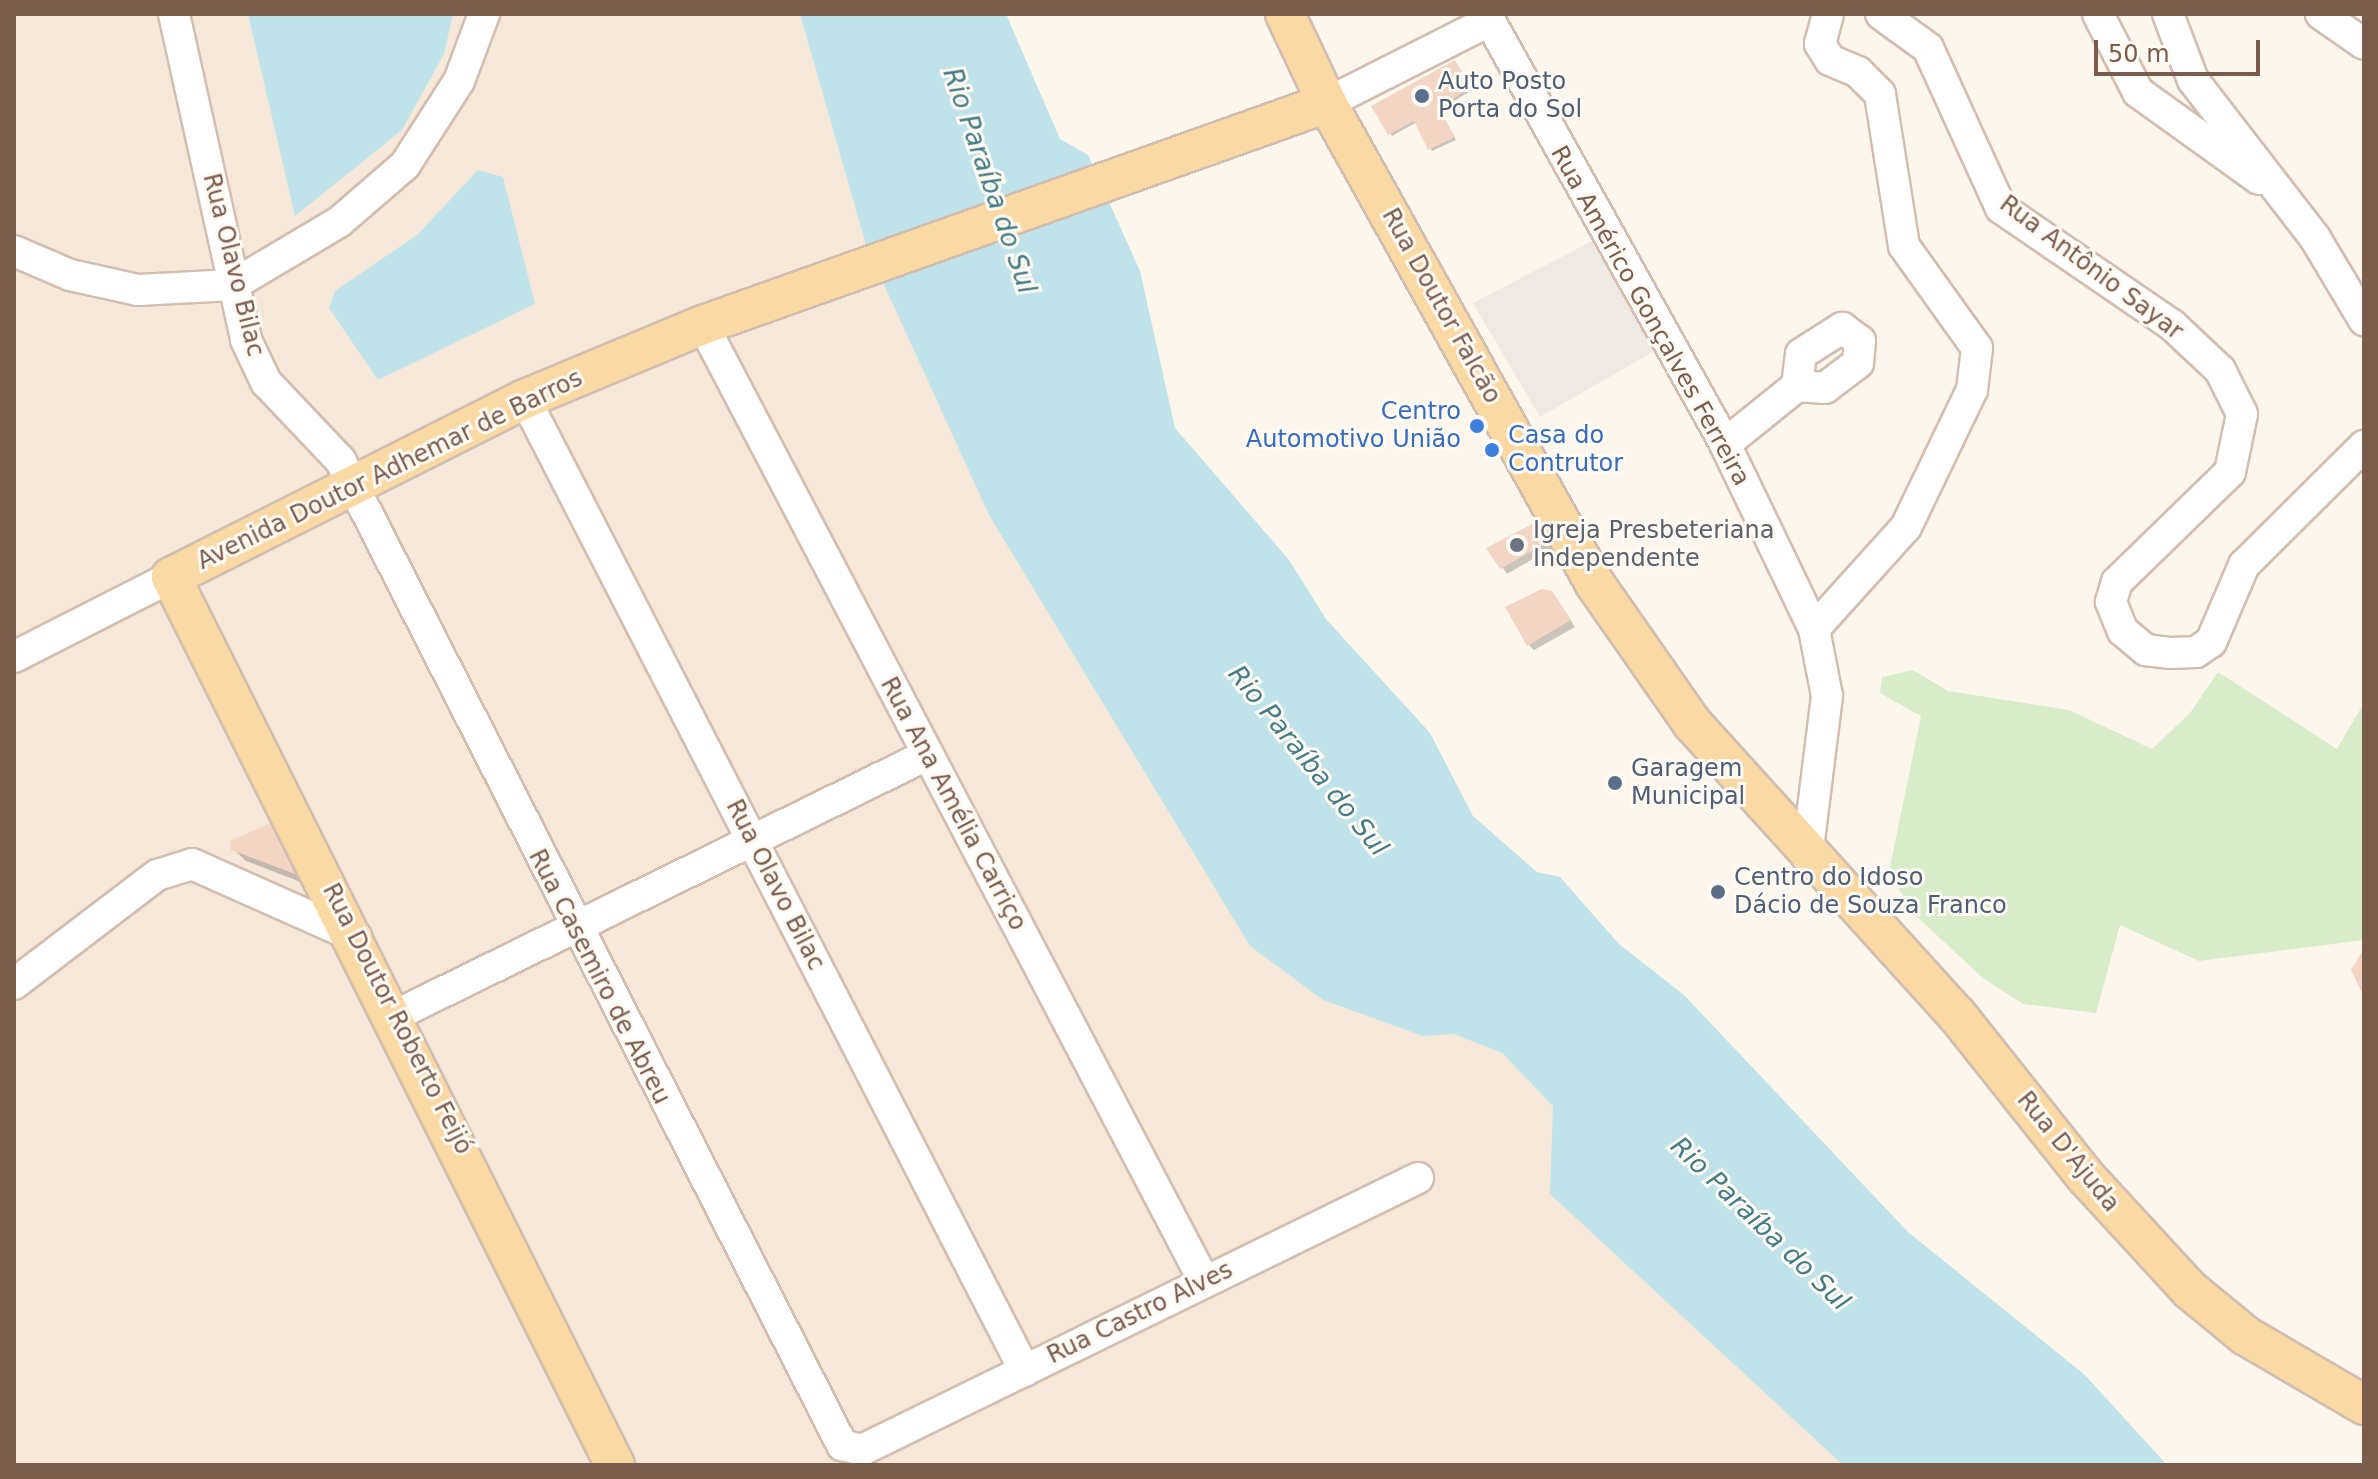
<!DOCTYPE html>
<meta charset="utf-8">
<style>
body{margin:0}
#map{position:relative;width:2378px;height:1479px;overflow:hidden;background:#fdf6ec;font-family:"DejaVu Sans",sans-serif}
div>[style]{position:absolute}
.residential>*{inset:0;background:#f5e8da}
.industrial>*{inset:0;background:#efe9e4}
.green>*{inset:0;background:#d8ecc9}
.water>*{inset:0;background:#bfe3e8}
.shadow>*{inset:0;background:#0003}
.building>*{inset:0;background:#f3d5c3}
.roads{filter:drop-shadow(2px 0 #d1beb0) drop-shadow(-2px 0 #d1beb0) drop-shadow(0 2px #d1beb0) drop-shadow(0 -2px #d1beb0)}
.minor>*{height:30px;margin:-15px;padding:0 15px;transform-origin:15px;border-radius:15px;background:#fff}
.major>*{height:38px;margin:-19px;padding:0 19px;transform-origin:19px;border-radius:19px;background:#fbd9a5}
.dots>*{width:22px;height:22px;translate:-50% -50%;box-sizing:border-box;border:4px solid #fffaf3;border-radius:50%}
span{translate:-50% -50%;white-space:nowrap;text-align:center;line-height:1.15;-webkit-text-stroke:6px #fffaf3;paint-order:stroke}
.service-label{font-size:24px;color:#4e5e75}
.left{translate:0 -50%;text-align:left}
.street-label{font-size:24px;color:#7a5c4d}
.shop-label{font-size:24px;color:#366cbe}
.right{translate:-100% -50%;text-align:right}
.worship-label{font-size:24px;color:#5b616d}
.water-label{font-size:26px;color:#437c86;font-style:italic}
.frame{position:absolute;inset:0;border:16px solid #7a5c4d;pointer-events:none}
.scale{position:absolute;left:2094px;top:40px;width:166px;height:36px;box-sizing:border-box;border:4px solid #7a5c4d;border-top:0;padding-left:10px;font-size:24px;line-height:28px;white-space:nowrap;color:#7a5c4d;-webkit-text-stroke:6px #fffaf3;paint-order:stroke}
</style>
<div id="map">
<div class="residential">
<i style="clip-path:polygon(14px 14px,932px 14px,1092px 485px,2006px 1465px,14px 1465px)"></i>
</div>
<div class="industrial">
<i style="clip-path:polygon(1596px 239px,1656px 350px,1540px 417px,1473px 303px)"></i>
</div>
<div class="green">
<i style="clip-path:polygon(1913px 670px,1948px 691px,2069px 710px,2152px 749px,2190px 713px,2218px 672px,2337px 749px,2364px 703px,2364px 940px,2199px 961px,2120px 925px,2096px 1013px,2023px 1004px,1984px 979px,1913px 913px,1889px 872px,1921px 716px,1880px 693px,1882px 677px)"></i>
</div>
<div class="water">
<i style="clip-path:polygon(248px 14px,453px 14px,444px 54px,402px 130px,295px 216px)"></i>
<i style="clip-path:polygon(800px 14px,1006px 14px,1060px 139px,1088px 155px,1140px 271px,1175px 428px,1289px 560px,1326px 619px,1430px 733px,1473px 816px,1537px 872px,1560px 877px,1619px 944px,1684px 995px,1908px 1232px,2085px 1375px,2167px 1465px,1843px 1465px,1550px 1194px,1553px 1106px,1502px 1053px,1454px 1034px,1423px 1036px,1323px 1000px,1250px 946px,989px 515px,866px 245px)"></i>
<i style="clip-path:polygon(478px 170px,503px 177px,535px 304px,378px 380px,329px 308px,335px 291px,417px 235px)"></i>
</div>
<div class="shadow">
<i style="clip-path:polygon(1457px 65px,1472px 90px,1440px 110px,1456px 140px,1432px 151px,1417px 122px,1392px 136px,1374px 107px)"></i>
<i style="clip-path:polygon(1536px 525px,1552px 548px,1507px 574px,1489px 548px)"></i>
<i style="clip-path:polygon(1557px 599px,1575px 627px,1534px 650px,1529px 645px)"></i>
<i style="clip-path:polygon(291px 834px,311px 886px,246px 861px,233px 849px)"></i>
</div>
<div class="building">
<i style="clip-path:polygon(1455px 60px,1471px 87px,1439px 108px,1455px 137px,1428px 150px,1414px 121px,1388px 135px,1371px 106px)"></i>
<i style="clip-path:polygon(1536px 522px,1548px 542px,1500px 569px,1486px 548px)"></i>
<i style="clip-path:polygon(1542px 589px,1552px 591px,1571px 620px,1527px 646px,1505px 607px)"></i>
<i style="clip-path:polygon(279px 819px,306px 869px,298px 875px,231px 850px,230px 841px)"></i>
<i style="clip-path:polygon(2364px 948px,2364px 997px,2351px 970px)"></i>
</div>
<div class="roads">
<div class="minor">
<i style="left:174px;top:14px;width:334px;rotate:77.5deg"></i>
<i style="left:246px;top:340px;width:47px;rotate:64.5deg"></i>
<i style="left:266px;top:382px;width:108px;rotate:46.5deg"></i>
<i style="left:340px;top:460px;width:1106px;rotate:62.99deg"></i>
<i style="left:842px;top:1445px;width:21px;rotate:14deg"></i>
<i style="left:862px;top:1450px;width:619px;rotate:-26.07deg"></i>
<i style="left:1486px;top:14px;width:492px;rotate:60.9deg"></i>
<i style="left:1725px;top:444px;width:205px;rotate:64.3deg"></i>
<i style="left:1814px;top:629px;width:68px;rotate:79deg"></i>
<i style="left:1827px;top:696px;width:162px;rotate:97.1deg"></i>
<i style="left:1881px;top:14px;width:58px;rotate:35.9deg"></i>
<i style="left:1928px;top:48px;width:176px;rotate:65.5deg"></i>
<i style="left:2001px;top:208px;width:207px;rotate:34.4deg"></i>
<i style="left:2172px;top:325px;width:66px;rotate:43.2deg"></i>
<i style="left:2220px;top:370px;width:49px;rotate:63.4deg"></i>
<i style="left:2242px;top:414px;width:59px;rotate:101.7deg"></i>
<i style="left:2230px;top:472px;width:158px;rotate:135.8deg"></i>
<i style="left:2117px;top:582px;width:21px;rotate:107deg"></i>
<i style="left:2111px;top:602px;width:31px;rotate:68deg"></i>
<i style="left:2123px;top:631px;width:30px;rotate:40deg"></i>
<i style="left:2146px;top:650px;width:25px;rotate:7deg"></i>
<i style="left:2171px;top:653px;width:25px;rotate:-2deg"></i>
<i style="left:2196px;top:652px;width:18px;rotate:-34deg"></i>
<i style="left:2211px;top:642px;width:84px;rotate:-66.8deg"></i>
<i style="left:2244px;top:565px;width:169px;rotate:-44.8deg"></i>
<i style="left:2098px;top:14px;width:88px;rotate:62.9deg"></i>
<i style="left:2138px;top:92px;width:149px;rotate:35.7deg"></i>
<i style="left:2168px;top:14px;width:71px;rotate:69.3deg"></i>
<i style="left:2193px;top:80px;width:200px;rotate:52.3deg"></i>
<i style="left:2315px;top:238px;width:96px;rotate:59.1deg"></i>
<i style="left:2321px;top:14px;width:52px;rotate:34.9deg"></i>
<i style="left:1327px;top:103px;width:182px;rotate:-26.8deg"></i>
<i style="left:14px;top:251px;width:61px;rotate:23.2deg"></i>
<i style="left:70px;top:275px;width:70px;rotate:12.4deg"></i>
<i style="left:138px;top:290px;width:95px;rotate:-3deg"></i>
<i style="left:233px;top:285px;width:123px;rotate:-30.7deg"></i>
<i style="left:339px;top:222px;width:87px;rotate:-40.8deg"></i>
<i style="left:405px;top:165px;width:100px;rotate:-57.3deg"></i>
<i style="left:459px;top:81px;width:72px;rotate:-69.5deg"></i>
<i style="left:703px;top:325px;width:1079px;rotate:62.34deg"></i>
<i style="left:1842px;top:328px;width:22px;rotate:36deg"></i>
<i style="left:1860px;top:341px;width:22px;rotate:95deg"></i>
<i style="left:1858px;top:363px;width:41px;rotate:142.9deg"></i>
<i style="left:1825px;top:388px;width:28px;rotate:-176deg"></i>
<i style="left:1797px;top:386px;width:32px;rotate:-83deg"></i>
<i style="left:1801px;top:354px;width:49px;rotate:-32.4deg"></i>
<i style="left:525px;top:399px;width:1093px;rotate:62.78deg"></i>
<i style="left:1725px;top:444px;width:92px;rotate:-38.9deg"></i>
<i style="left:1814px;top:629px;width:137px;rotate:-48deg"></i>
<i style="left:1906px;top:527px;width:152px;rotate:-64.3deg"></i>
<i style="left:1972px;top:390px;width:42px;rotate:-83.2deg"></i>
<i style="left:1977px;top:348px;width:125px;rotate:-125.6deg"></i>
<i style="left:1904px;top:246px;width:154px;rotate:-99deg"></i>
<i style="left:1880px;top:94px;width:31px;rotate:-135deg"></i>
<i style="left:1858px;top:72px;width:30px;rotate:-157deg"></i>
<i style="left:1830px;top:60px;width:19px;rotate:-122deg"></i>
<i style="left:1820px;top:44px;width:31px;rotate:-75deg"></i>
<i style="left:14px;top:657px;width:176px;rotate:-27deg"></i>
<i style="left:14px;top:984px;width:180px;rotate:-37.3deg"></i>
<i style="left:157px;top:875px;width:37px;rotate:-17deg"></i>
<i style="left:192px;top:864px;width:180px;rotate:24deg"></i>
<i style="left:396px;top:1015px;width:591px;rotate:-26.09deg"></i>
</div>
<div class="major">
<i style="left:1285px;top:14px;width:98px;rotate:64.7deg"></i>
<i style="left:1327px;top:103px;width:551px;rotate:60.87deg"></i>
<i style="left:1595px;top:584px;width:169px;rotate:55.1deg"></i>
<i style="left:1692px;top:723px;width:394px;rotate:47.8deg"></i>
<i style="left:1957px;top:1015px;width:207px;rotate:51.5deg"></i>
<i style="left:2086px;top:1177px;width:154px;rotate:47.4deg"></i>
<i style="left:2190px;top:1290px;width:72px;rotate:39.4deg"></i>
<i style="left:2246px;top:1336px;width:137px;rotate:30.3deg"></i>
<i style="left:615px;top:1465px;width:993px;rotate:-116.57deg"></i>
<i style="left:171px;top:577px;width:396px;rotate:-26.7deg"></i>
<i style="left:525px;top:399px;width:193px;rotate:-22.6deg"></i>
<i style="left:703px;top:325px;width:662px;rotate:-19.58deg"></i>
</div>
</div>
<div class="dots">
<i style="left:1422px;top:96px;background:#5c6f8a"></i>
<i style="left:1477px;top:426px;background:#3f7fe0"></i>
<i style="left:1492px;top:450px;background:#3f7fe0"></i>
<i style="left:1517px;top:545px;background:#6b7280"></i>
<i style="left:1615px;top:783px;background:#5c6f8a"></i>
<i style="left:1718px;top:892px;background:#5c6f8a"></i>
</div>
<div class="service-label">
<span class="left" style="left:1438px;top:96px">Auto Posto<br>Porta do Sol</span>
<span class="left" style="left:1631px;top:783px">Garagem<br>Municipal</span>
<span class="left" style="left:1734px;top:892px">Centro do Idoso<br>Dácio de Souza Franco</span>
</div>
<div class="street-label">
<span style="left:233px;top:265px;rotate:76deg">Rua Olavo Bilac</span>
<span style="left:2091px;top:268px;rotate:37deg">Rua Antônio Sayar</span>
<span style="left:1441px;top:306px;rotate:61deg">Rua Doutor Falcão</span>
<span style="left:1650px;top:316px;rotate:61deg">Rua Américo Gonçalves Ferreira</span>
<span style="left:390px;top:470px;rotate:-26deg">Avenida Doutor Adhemar de Barros</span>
<span style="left:953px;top:804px;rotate:62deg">Rua Ana Amélia Carriço</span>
<span style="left:775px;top:885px;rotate:63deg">Rua Olavo Bilac</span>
<span style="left:599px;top:977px;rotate:63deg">Rua Casemiro de Abreu</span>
<span style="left:397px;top:1019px;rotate:63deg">Rua Doutor Roberto Feijó</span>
<span style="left:2068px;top:1152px;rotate:51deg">Rua D'Ajuda</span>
<span style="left:1140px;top:1313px;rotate:-26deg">Rua Castro Alves</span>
</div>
<div class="shop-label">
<span class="right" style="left:1461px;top:426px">Centro<br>Automotivo União</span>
<span class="left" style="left:1508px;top:450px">Casa do<br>Contrutor</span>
</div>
<div class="worship-label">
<span class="left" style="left:1533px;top:545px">Igreja Presbeteriana<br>Independente</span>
</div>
<div class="water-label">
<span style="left:989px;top:181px;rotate:71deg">Rio Paraíba do Sul</span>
<span style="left:1308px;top:761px;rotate:51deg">Rio Paraíba do Sul</span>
<span style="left:1760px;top:1224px;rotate:44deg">Rio Paraíba do Sul</span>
</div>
<div class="frame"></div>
<div class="scale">50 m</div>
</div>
